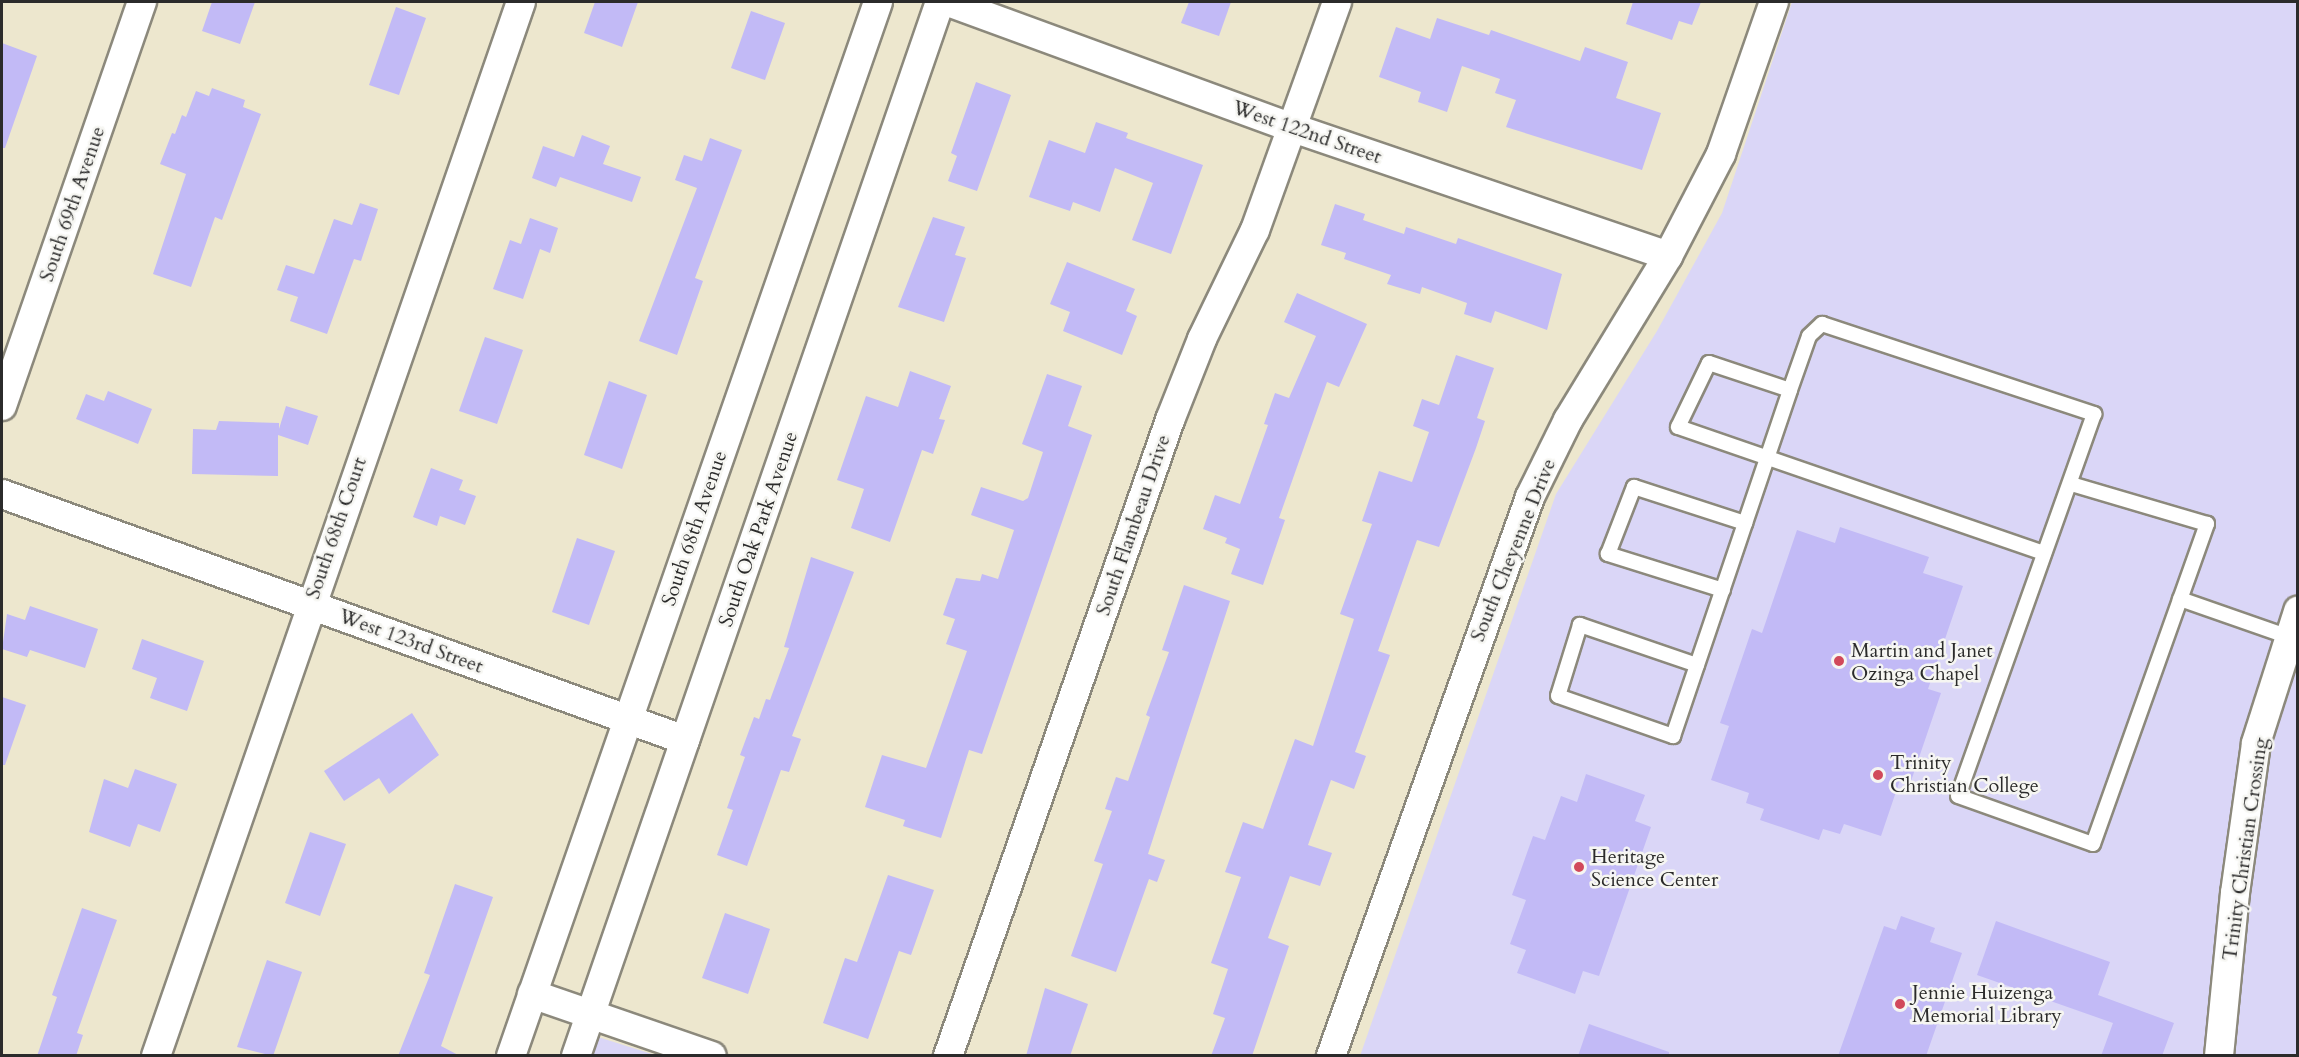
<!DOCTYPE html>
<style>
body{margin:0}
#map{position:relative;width:2299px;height:1057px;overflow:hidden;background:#ede7ce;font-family:Cardo,serif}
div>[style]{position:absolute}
.built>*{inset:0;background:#dad6f7}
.building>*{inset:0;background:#c2baf6}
.roads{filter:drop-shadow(2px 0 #8c897c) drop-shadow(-2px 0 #8c897c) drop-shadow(0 2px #8c897c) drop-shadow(0 -2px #8c897c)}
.lane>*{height:14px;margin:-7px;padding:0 7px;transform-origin:7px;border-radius:7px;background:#fff}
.street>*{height:28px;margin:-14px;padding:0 14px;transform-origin:14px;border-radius:14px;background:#fff}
.dots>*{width:16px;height:16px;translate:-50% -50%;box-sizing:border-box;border:3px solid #f6f6f2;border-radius:50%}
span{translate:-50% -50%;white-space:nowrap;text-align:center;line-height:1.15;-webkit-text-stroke:5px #f6f6f2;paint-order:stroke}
.street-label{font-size:20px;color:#2b2b2b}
.poi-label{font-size:20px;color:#2b2b2b}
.left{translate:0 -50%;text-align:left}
.frame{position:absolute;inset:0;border:3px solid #2b2b2b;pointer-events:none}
</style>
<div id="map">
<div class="built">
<i style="clip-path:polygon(1792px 2px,2297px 2px,2297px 1055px,1360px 1056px,1556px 494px,1657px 331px,1722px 213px)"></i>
<i style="clip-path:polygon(598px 1037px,655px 1055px,591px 1056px)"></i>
</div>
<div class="building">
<i style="clip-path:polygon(212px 2px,255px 2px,240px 44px,202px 31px)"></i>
<i style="clip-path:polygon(595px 2px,638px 2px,622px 47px,584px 33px)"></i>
<i style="clip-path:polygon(1189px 2px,1231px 2px,1219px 36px,1181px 23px)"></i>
<i style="clip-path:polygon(1633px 2px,1701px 2px,1692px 25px,1679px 21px,1672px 40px,1626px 24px)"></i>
<i style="clip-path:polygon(396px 7px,426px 18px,399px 95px,369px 85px)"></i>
<i style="clip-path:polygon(751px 11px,785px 23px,765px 80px,731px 68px)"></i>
<i style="clip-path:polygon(1437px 18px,1489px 35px,1491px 30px,1580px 61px,1585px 47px,1628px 62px,1616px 98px,1661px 113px,1642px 170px,1506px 127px,1516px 100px,1495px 93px,1500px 79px,1462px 66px,1447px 112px,1418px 102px,1421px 92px,1379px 77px,1396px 27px,1430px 39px)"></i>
<i style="clip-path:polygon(2px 43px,37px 56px,5px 148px,2px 148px)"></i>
<i style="clip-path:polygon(976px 82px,1011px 95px,977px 191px,948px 181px,957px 156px,951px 153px)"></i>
<i style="clip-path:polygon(212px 88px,245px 100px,243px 107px,261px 114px,222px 220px,215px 217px,191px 287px,153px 274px,186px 174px,160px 164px,172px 133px,175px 134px,182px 115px,186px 117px,196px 91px,209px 96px)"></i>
<i style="clip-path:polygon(1096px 122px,1128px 133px,1126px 138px,1203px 165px,1171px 254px,1132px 240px,1153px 183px,1115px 168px,1100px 212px,1073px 202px,1070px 211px,1029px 197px,1049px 140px,1085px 153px)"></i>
<i style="clip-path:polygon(582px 135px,610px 146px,603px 164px,641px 177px,632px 202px,560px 177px,556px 187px,532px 178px,543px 146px,574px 157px)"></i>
<i style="clip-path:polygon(710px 138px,742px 150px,695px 278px,703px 281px,677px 355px,639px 341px,697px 188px,675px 180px,684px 155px,702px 161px)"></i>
<i style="clip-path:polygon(360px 203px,378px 209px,361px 261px,354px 259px,327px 334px,290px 321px,298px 297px,277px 290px,286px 265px,314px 274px,334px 219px,352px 225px)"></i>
<i style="clip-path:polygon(1335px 204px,1365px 214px,1363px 220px,1404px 234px,1406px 227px,1456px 244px,1458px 238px,1562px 274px,1547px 330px,1495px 311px,1491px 323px,1464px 314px,1467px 303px,1422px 287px,1420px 294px,1387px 284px,1391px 275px,1344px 259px,1346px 253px,1321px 245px)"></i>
<i style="clip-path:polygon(933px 217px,965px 227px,955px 255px,966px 258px,944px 322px,898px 307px)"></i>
<i style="clip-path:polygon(530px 218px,558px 228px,550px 253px,540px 249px,523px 299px,493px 289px,510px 240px,521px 244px)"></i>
<i style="clip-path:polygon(1067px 262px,1135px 289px,1126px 311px,1137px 316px,1122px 355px,1063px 331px,1070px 312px,1050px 304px)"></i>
<i style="clip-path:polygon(1297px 293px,1367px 324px,1339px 387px,1327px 382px,1279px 518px,1285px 520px,1263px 585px,1231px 574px,1240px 549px,1225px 543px,1227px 538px,1203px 529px,1215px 495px,1240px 504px,1268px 425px,1264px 424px,1275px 393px,1289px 398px,1316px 336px,1284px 322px)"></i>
<i style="clip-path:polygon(485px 337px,523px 350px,497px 424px,459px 411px)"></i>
<i style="clip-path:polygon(1456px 355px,1494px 368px,1477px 418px,1485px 421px,1476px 448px,1439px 547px,1417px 540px,1378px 651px,1390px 655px,1355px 752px,1366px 756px,1354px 789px,1331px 780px,1308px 845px,1332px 853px,1320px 886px,1290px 876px,1268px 938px,1289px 946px,1252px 1056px,1211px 1056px,1225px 1018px,1213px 1014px,1228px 969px,1211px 963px,1241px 877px,1225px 872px,1243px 822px,1263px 829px,1295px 739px,1313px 746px,1354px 619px,1340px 614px,1372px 524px,1362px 521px,1379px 471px,1412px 482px,1429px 432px,1413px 426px,1422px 399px,1439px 405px)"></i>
<i style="clip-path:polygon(910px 371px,951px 386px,939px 419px,945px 420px,933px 454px,922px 450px,890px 542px,851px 528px,864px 489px,837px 480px,866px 396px,898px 407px)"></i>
<i style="clip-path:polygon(1047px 374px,1082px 386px,1068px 426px,1092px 435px,982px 754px,969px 750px,941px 838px,903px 826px,905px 820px,865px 807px,882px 755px,926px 768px,967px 651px,946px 644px,955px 619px,943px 615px,956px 578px,980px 581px,982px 574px,998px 579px,1014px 530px,971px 515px,981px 487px,1023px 501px,1028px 498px,1043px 452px,1022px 444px)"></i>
<i style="clip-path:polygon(609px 381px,647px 395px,622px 469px,584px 455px)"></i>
<i style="clip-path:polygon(108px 391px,152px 409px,138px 444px,76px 419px,86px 394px,104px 401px)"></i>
<i style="clip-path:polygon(286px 406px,318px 416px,308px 445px,278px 435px,278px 476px,192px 474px,193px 429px,216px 430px,219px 421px,279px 423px,279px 429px)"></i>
<i style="clip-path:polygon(431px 468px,463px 480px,459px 490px,476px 496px,465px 525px,440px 516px,437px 526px,413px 517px)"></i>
<i style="clip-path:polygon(1840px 527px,1929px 557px,1923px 573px,1963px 586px,1928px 689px,1941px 693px,1910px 784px,1900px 780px,1881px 836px,1844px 824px,1840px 834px,1823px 829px,1819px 840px,1760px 820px,1764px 809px,1746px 803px,1749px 793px,1711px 780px,1729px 726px,1720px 723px,1752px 629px,1762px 633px,1797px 530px,1835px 543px)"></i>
<i style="clip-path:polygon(577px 538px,615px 551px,589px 625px,552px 612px)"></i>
<i style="clip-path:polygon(811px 557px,854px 572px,792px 736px,801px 739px,789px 772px,781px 770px,747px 866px,717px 855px,733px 810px,727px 808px,745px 757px,740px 755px,754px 717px,759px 719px,766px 699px,770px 700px,789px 648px,784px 647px)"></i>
<i style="clip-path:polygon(1184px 585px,1230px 601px,1148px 854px,1165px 860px,1157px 882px,1149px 879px,1116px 972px,1071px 956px,1103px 864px,1094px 861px,1112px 811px,1105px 809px,1116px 777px,1128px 781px,1150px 717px,1146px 715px,1169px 652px,1162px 650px)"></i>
<i style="clip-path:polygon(30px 606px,98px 629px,85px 668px,30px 650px,27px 657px,2px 649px,7px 614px,25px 620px)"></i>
<i style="clip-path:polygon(142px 639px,204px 661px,187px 711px,150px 698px,157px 678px,132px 669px)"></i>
<i style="clip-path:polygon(2px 697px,26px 705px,5px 765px,2px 765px)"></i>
<i style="clip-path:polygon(412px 713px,439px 755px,389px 794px,379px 778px,344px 801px,324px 771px)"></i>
<i style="clip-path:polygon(135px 769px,177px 784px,160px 832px,138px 824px,130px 847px,89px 832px,104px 779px,128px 788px)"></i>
<i style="clip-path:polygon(1586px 774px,1645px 795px,1635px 821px,1651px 827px,1599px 976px,1583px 971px,1575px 994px,1517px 973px,1526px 950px,1510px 944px,1526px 900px,1512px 895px,1533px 836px,1545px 840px,1561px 796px,1577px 802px)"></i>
<i style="clip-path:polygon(310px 832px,346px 844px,320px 916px,285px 903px)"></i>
<i style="clip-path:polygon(888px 875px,934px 890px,911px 955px,899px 951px,868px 1039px,823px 1023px,845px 958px,857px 962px)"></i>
<i style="clip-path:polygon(455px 884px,493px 897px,441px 1046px,460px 1056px,398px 1056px,430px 975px,424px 973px)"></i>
<i style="clip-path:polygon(82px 908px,117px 920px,77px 1033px,83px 1035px,76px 1056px,37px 1056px,57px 997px,52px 995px)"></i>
<i style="clip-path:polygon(725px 913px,770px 929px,748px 994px,702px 978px)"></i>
<i style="clip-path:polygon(1901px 916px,1935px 928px,1930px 942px,1962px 953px,1926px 1056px,1838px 1056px,1884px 926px,1896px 930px)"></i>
<i style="clip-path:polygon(1996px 921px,2110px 962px,2098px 995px,2174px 1023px,2162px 1056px,2101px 1056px,2113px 1023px,1977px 975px)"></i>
<i style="clip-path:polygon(267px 960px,302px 972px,273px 1056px,237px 1047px)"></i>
<i style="clip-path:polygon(1045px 988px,1088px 1004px,1070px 1056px,1026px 1056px)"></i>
<i style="clip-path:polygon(1589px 1024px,1669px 1052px,1669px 1056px,1578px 1056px)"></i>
</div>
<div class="roads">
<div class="lane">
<i style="left:2044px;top:553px;width:387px;rotate:-161deg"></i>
<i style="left:1678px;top:427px;width:71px;rotate:-64.2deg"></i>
<i style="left:1709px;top:363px;width:85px;rotate:18.4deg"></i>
<i style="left:1790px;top:390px;width:57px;rotate:-70.6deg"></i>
<i style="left:1809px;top:336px;width:18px;rotate:-43deg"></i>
<i style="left:1822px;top:324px;width:287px;rotate:18.3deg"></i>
<i style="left:2094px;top:414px;width:405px;rotate:109.6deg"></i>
<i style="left:1958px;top:796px;width:143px;rotate:19.6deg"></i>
<i style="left:2093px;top:844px;width:340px;rotate:-70.4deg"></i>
<i style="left:2207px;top:524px;width:142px;rotate:-163.6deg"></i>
<i style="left:1723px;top:590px;width:121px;rotate:-162.6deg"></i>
<i style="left:1608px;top:554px;width:72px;rotate:-68.8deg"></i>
<i style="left:1634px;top:487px;width:117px;rotate:18deg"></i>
<i style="left:2180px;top:599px;width:115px;rotate:19.2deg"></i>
<i style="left:1697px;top:665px;width:124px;rotate:-161.1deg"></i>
<i style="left:1580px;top:625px;width:74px;rotate:107.2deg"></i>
<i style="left:1558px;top:696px;width:122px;rotate:19.2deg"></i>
<i style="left:1673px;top:736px;width:365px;rotate:-71.3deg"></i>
</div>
<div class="street">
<i style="left:948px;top:2px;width:367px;rotate:20.1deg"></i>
<i style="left:1293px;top:128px;width:396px;rotate:18.8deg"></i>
<i style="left:2px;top:406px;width:428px;rotate:-70.9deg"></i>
<i style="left:2px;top:494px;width:726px;rotate:19.81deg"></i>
<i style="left:532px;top:994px;width:190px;rotate:19deg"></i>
<i style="left:156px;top:1056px;width:1115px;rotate:-70.9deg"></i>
<i style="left:511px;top:1056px;width:1116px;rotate:-70.8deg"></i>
<i style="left:576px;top:1056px;width:1115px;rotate:-70.95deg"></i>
<i style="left:948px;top:1056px;width:674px;rotate:-70.76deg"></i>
<i style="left:1170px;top:420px;width:87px;rotate:-68.4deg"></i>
<i style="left:1202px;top:339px;width:121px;rotate:-64.1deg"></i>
<i style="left:1255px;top:230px;width:242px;rotate:-70.2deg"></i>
<i style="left:1331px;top:1056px;width:593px;rotate:-70.4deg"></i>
<i style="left:1530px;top:497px;width:86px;rotate:-63.7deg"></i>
<i style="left:1568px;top:420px;width:192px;rotate:-58.6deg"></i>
<i style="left:1668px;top:256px;width:115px;rotate:-62.5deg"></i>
<i style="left:1721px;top:154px;width:161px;rotate:-70.8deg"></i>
<i style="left:2219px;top:1056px;width:164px;rotate:-84.4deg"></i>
<i style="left:2235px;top:893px;width:151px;rotate:-82deg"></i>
<i style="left:2256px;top:743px;width:139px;rotate:-72.3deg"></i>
</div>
</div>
<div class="dots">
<i style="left:1839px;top:661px;background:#d1495b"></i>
<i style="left:1878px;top:775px;background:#d1495b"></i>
<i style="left:1579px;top:867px;background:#d1495b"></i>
<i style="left:1900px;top:1004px;background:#d1495b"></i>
</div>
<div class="street-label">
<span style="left:1307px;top:132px;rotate:19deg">West 122nd Street</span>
<span style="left:72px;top:204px;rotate:-71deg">South 69th Avenue</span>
<span style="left:1133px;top:525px;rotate:-71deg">South Flambeau Drive</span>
<span style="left:336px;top:528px;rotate:-71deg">South 68th Court</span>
<span style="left:694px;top:528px;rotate:-71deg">South 68th Avenue</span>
<span style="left:758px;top:529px;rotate:-71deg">South Oak Park Avenue</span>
<span style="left:1513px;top:550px;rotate:-68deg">South Cheyenne Drive</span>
<span style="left:411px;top:641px;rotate:20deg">West 123rd Street</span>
<span style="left:2245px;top:849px;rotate:-82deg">Trinity Christian Crossing</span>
</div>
<div class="poi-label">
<span class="left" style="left:1851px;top:662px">Martin and Janet<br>Ozinga Chapel</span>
<span class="left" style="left:1890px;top:774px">Trinity<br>Christian College</span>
<span class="left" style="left:1591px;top:868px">Heritage<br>Science Center</span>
<span class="left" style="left:1912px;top:1004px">Jennie Huizenga<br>Memorial Library</span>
</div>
<div class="frame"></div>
</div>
